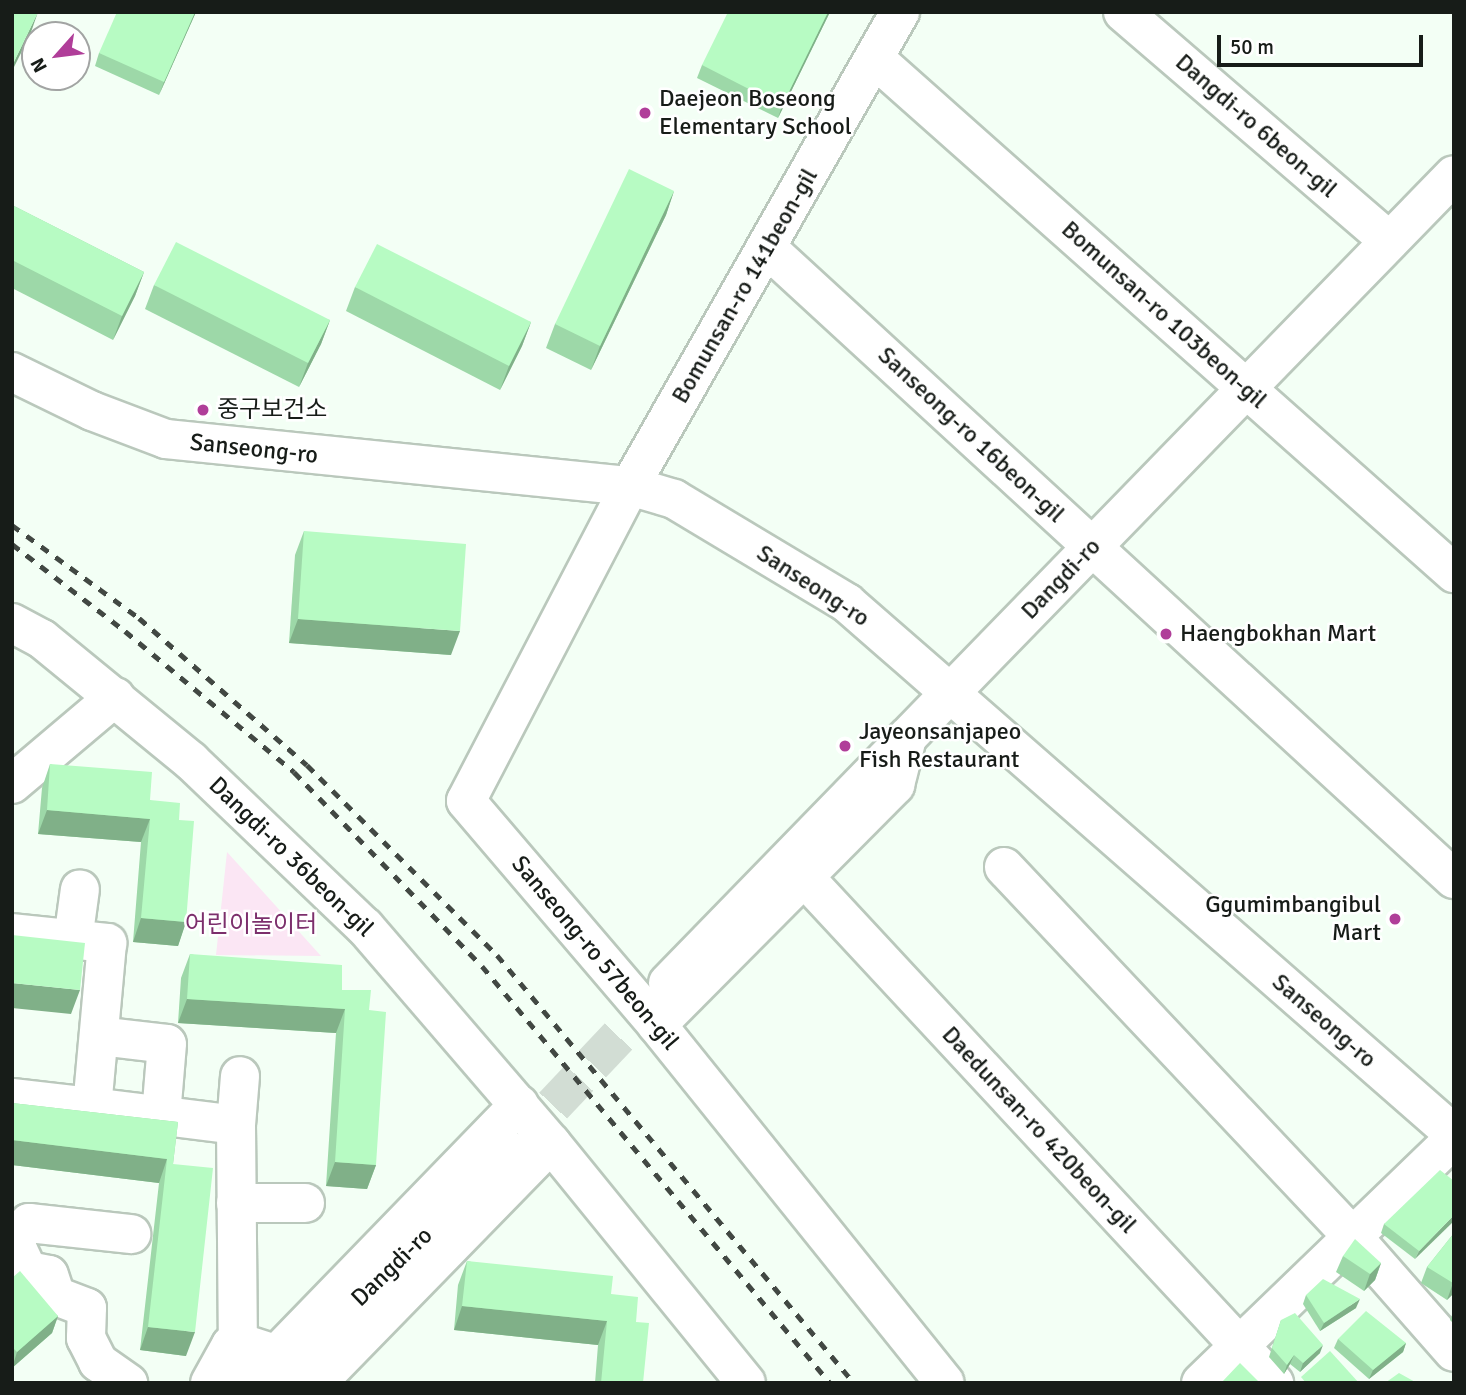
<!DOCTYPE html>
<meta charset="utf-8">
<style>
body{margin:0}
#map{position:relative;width:1466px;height:1395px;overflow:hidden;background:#f3fff5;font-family:Signika,"Noto Sans KR",sans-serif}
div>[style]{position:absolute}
.green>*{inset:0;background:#fbe6f4}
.major-tunnel>*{height:38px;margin-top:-19px;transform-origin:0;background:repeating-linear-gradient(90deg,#d2ddd4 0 38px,transparent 0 57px)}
.roads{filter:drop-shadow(2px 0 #bac8bc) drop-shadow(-2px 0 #bac8bc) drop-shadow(0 2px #bac8bc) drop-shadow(0 -2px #bac8bc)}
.minor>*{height:38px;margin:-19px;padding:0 19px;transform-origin:19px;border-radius:19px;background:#fff}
.major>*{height:38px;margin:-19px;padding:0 19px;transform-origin:19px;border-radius:19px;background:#fff}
.rail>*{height:5px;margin-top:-2.5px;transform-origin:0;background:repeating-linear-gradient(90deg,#424843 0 9px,transparent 0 18px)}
.wall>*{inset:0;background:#9dd8a8}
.shaded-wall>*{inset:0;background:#80b088}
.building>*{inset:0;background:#b7fbc3}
.dots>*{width:19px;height:19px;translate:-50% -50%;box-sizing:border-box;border:4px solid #fff;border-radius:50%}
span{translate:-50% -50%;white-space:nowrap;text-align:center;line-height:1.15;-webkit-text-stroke:5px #fff;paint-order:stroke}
.poi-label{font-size:24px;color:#171c18}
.left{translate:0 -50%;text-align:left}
.right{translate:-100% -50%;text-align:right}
.street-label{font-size:24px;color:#171c18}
.park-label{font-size:24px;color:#7c2f6c}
.frame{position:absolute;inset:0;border:14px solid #171c18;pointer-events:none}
.north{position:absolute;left:21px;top:21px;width:70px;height:70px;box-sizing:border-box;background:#fff;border:2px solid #a2a4a3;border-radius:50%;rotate:242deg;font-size:19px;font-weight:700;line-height:28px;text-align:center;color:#171c18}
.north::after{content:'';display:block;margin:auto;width:24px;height:32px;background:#b03e99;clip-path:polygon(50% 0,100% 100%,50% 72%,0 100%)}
.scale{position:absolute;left:1217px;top:35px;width:206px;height:32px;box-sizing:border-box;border:4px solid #171c18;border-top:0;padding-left:9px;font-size:21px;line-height:24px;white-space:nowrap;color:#171c18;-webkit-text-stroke:5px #fff;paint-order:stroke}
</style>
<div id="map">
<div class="green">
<i style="clip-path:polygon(227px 852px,321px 956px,216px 955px)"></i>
</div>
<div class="major-tunnel">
<i style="left:514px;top:1147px;width:223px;rotate:-46.6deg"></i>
</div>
<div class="roads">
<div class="minor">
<i style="left:900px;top:12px;width:546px;rotate:119.67deg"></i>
<i style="left:630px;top:486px;width:355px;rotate:117.5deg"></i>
<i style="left:466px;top:801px;width:294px;rotate:49.5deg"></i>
<i style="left:657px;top:1025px;width:459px;rotate:51.2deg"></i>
<i style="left:1123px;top:12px;width:351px;rotate:40.7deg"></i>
<i style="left:874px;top:58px;width:776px;rotate:41.6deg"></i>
<i style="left:767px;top:248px;width:933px;rotate:42.57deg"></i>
<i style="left:12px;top:623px;width:34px;rotate:28deg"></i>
<i style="left:42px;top:639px;width:193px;rotate:39.3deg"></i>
<i style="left:191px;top:761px;width:240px;rotate:43.7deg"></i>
<i style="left:365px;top:927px;width:285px;rotate:49.3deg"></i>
<i style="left:551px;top:1143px;width:309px;rotate:50.9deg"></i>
<i style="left:950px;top:693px;width:670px;rotate:41.19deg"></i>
<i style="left:12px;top:784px;width:135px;rotate:-40.2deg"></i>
<i style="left:1004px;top:867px;width:507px;rotate:46.68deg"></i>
<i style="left:1352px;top:1236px;width:154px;rotate:48.7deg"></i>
<i style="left:804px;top:877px;width:691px;rotate:47.11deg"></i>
<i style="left:12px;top:933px;width:96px;rotate:6deg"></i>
<i style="left:107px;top:943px;width:165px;rotate:95.2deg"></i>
<i style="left:92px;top:1107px;width:145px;rotate:7.1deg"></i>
<i style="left:236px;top:1125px;width:217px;rotate:89.5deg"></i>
<i style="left:238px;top:1342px;width:39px;rotate:18deg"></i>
<i style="left:73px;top:940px;width:51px;rotate:-82.2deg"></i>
<i style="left:657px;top:1025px;width:338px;rotate:-45.2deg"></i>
<i style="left:895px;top:785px;width:49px;rotate:-75.7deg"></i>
<i style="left:99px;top:1036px;width:68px;rotate:6.7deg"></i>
<i style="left:167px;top:1044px;width:72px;rotate:94.8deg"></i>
<i style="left:12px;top:1098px;width:81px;rotate:6.4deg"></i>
<i style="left:236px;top:1125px;width:49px;rotate:-85.3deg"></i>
<i style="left:236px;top:1203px;width:69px"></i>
<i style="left:12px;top:1237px;width:38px;rotate:65deg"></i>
<i style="left:28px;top:1271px;width:21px;rotate:11deg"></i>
<i style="left:49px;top:1275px;width:22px;rotate:72deg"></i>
<i style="left:56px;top:1296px;width:33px;rotate:21deg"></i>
<i style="left:87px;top:1308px;width:30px;rotate:92deg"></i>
<i style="left:86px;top:1338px;width:27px;rotate:63deg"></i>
<i style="left:98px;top:1362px;width:37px;rotate:35deg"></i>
<i style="left:14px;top:1239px;width:22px;rotate:-47deg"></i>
<i style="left:29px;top:1223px;width:103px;rotate:6.2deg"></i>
<i style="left:210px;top:1383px;width:43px;rotate:-61.1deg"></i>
<i style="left:231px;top:1345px;width:34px;rotate:17deg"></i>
<i style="left:249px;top:1383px;width:388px;rotate:-45.9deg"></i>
<i style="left:317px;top:1383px;width:335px;rotate:-45.7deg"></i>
<i style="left:1201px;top:1383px;width:351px;rotate:-44deg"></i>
</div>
<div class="major">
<i style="left:12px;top:372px;width:89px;rotate:26deg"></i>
<i style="left:92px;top:411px;width:79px;rotate:20.7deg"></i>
<i style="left:166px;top:439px;width:466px;rotate:5.8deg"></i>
<i style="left:630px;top:486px;width:46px;rotate:16.5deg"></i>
<i style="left:674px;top:499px;width:202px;rotate:31deg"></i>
<i style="left:847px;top:603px;width:137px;rotate:41.1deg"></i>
<i style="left:668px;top:983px;width:1127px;rotate:-45.79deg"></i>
<i style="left:274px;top:1383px;width:331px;rotate:-44.5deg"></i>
</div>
</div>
<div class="rail">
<i style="left:12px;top:525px;width:157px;rotate:36.2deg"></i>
<i style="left:139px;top:618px;width:223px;rotate:41.2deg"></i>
<i style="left:307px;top:765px;width:269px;rotate:45deg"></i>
<i style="left:497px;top:955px;width:557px;rotate:50.17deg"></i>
<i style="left:12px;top:544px;width:143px;rotate:37.6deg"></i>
<i style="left:125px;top:631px;width:220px;rotate:39.8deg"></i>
<i style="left:294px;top:772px;width:270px;rotate:45.9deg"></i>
<i style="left:482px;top:966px;width:543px;rotate:50.15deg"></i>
</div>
<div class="wall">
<i style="clip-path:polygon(196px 12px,159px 95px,95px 66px,99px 53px)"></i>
<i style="clip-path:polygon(830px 12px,778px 118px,697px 78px,702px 65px)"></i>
<i style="clip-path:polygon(674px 191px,666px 215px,591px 370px,546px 348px,555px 324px)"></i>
<i style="clip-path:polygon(12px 205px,144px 272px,135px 296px,113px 340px,12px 288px)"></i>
<i style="clip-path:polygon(154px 285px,330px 320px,321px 344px,299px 387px,145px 309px)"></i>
<i style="clip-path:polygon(355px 287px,531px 322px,522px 346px,500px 390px,346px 311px)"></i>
<i style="clip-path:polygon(304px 531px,451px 655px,289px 643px,295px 555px)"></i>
<i style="clip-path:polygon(50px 764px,150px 800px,179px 820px,186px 922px,178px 946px,133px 942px,141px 842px,38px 834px,42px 788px)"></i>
<i style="clip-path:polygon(190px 954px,342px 990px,369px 1010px,376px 1165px,367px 1189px,326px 1186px,336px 1033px,178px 1023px,181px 978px)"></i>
<i style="clip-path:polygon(12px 1103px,178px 1122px,173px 1164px,186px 1356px,140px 1350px,159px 1183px,12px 1165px)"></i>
<i style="clip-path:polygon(1454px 1181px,1415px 1259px,1381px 1233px,1384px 1224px)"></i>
<i style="clip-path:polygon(1454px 1233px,1454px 1293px,1447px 1300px,1421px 1283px,1427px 1267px)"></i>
<i style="clip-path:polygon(1343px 1256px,1381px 1263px,1375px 1280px,1364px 1291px,1336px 1272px)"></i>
<i style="clip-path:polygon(467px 1261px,611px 1294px,636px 1322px,643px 1383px,595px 1383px,598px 1345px,454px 1330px,458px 1285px)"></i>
<i style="clip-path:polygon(12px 1278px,58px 1316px,52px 1333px,12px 1368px)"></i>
<i style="clip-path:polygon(1306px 1295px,1356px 1308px,1320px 1331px,1303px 1304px)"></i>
<i style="clip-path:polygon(1454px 1310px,1454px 1324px,1450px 1320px)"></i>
<i style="clip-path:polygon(1281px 1320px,1320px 1353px,1300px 1372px,1290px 1364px,1284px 1374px,1269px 1357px)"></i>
<i style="clip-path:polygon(1338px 1339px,1406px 1343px,1403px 1352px,1369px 1379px,1334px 1348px)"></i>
</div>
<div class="shaded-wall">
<i style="clip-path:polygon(38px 12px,30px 35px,12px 71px,12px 66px)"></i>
<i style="clip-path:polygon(195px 12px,196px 12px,159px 95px,164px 82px)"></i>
<i style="clip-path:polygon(828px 12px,830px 12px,778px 118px,782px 106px)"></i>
<i style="clip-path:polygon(674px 191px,666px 215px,591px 370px,600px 346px)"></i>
<i style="clip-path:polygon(144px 272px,135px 296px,113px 340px,122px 316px)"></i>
<i style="clip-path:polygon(330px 320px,321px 344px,299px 387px,308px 363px)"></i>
<i style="clip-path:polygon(531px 322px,522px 346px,500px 390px,509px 366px)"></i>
<i style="clip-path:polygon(298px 619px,460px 631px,451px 655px,289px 643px)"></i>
<i style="clip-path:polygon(47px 810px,150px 819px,141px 842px,38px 834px)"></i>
<i style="clip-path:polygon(141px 918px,186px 922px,178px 946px,133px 942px)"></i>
<i style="clip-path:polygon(12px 983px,80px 990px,71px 1014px,12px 1008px)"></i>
<i style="clip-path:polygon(187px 999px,345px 1009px,336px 1033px,178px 1023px)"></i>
<i style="clip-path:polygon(12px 1140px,167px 1159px,159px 1183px,12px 1165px)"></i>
<i style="clip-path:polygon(335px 1162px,376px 1165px,367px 1189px,326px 1186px)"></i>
<i style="clip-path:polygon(1454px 1215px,1454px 1221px,1415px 1259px,1419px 1251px)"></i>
<i style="clip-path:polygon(1381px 1263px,1375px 1280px,1364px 1291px,1370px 1274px)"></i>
<i style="clip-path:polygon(1454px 1282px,1454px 1293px,1447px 1300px,1453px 1283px)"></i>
<i style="clip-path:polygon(1360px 1299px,1356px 1308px,1320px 1331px,1324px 1323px)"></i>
<i style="clip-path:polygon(462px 1306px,607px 1321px,598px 1345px,454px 1330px)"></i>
<i style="clip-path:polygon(58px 1316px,52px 1333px,12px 1368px,17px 1352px)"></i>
<i style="clip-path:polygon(148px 1327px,195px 1332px,186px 1356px,140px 1350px)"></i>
<i style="clip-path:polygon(1406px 1343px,1403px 1352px,1369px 1379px,1373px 1370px)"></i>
<i style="clip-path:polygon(1323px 1345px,1320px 1353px,1300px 1372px,1303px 1363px)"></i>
<i style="clip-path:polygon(1294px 1355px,1290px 1364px,1284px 1374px,1287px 1365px)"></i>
</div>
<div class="building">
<i style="clip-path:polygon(12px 12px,38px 12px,12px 66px)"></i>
<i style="clip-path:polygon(117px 12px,195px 12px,164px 82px,99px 53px)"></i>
<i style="clip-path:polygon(728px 12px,828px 12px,782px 106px,702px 65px)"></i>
<i style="clip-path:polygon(629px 169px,674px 191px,600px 346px,555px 324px)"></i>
<i style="clip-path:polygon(12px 205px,144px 272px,122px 316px,12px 260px)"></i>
<i style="clip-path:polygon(176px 242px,330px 320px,308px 363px,154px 285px)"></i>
<i style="clip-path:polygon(377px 244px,531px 322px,509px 366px,355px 287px)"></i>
<i style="clip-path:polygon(304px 531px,466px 544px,460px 631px,298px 619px)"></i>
<i style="clip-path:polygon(50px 764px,152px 772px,150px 800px,180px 803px,179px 820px,194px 821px,186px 922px,141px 918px,150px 819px,47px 810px)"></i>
<i style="clip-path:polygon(12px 935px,85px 943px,80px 990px,12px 983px)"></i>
<i style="clip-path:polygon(190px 954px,342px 965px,342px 990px,371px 990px,369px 1010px,386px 1012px,376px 1165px,335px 1162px,345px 1009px,187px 999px)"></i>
<i style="clip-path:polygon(12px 1103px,178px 1122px,173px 1164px,213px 1168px,195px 1332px,148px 1327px,167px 1159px,12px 1140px)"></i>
<i style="clip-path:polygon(1440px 1170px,1454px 1181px,1454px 1215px,1419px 1251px,1384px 1224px)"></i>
<i style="clip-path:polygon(1454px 1233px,1454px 1282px,1453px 1283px,1427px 1267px)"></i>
<i style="clip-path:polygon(1355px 1239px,1381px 1263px,1370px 1274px,1343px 1256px)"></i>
<i style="clip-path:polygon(467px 1261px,613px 1276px,611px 1294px,638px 1297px,636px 1322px,649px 1323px,643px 1383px,601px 1383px,607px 1321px,462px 1306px)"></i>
<i style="clip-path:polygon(20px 1271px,58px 1316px,17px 1352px,12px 1347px,12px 1278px)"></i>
<i style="clip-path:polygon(1323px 1279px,1360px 1299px,1324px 1323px,1306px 1295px)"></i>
<i style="clip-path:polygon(1366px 1311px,1406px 1343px,1373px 1370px,1338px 1339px)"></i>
<i style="clip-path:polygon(1295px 1313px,1323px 1345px,1303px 1363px,1294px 1355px,1287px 1365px,1272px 1348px,1281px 1320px)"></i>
<i style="clip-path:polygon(1330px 1351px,1359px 1383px,1306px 1383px,1301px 1377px)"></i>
<i style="clip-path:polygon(1240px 1363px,1260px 1383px,1221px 1383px)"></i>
<i style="clip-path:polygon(1399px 1373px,1417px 1383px,1385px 1383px)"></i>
</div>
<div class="dots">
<i style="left:645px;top:113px;background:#b03e99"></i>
<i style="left:203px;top:410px;background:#b03e99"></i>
<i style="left:1166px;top:634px;background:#b03e99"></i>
<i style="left:845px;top:746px;background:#b03e99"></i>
<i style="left:1395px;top:919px;background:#b03e99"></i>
</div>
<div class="poi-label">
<span class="left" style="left:659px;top:113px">Daejeon Boseong<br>Elementary School</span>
<span class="left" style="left:217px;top:410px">중구보건소</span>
<span class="left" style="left:1180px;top:634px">Haengbokhan Mart</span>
<span class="left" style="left:859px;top:746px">Jayeonsanjapeo<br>Fish Restaurant</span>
<span class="right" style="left:1381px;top:919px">Ggumimbangibul<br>Mart</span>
</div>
<div class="street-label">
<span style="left:1256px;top:126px;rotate:41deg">Dangdi-ro 6beon-gil</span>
<span style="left:745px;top:286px;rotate:-60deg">Bomunsan-ro 141beon-gil</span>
<span style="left:1164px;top:315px;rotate:42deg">Bomunsan-ro 103beon-gil</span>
<span style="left:971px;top:435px;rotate:43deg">Sanseong-ro 16beon-gil</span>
<span style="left:254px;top:449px;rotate:6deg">Sanseong-ro</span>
<span style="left:1061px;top:579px;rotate:-46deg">Dangdi-ro</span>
<span style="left:813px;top:586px;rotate:33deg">Sanseong-ro</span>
<span style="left:291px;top:857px;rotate:44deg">Dangdi-ro 36beon-gil</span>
<span style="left:595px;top:953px;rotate:50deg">Sanseong-ro 57beon-gil</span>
<span style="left:1324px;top:1021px;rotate:41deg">Sanseong-ro</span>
<span style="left:1039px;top:1130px;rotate:47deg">Daedunsan-ro 420beon-gil</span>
<span style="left:392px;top:1267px;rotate:-44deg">Dangdi-ro</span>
</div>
<div class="park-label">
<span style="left:251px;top:925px">어린이놀이터</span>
</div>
<div class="frame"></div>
<div class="north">N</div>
<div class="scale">50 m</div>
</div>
